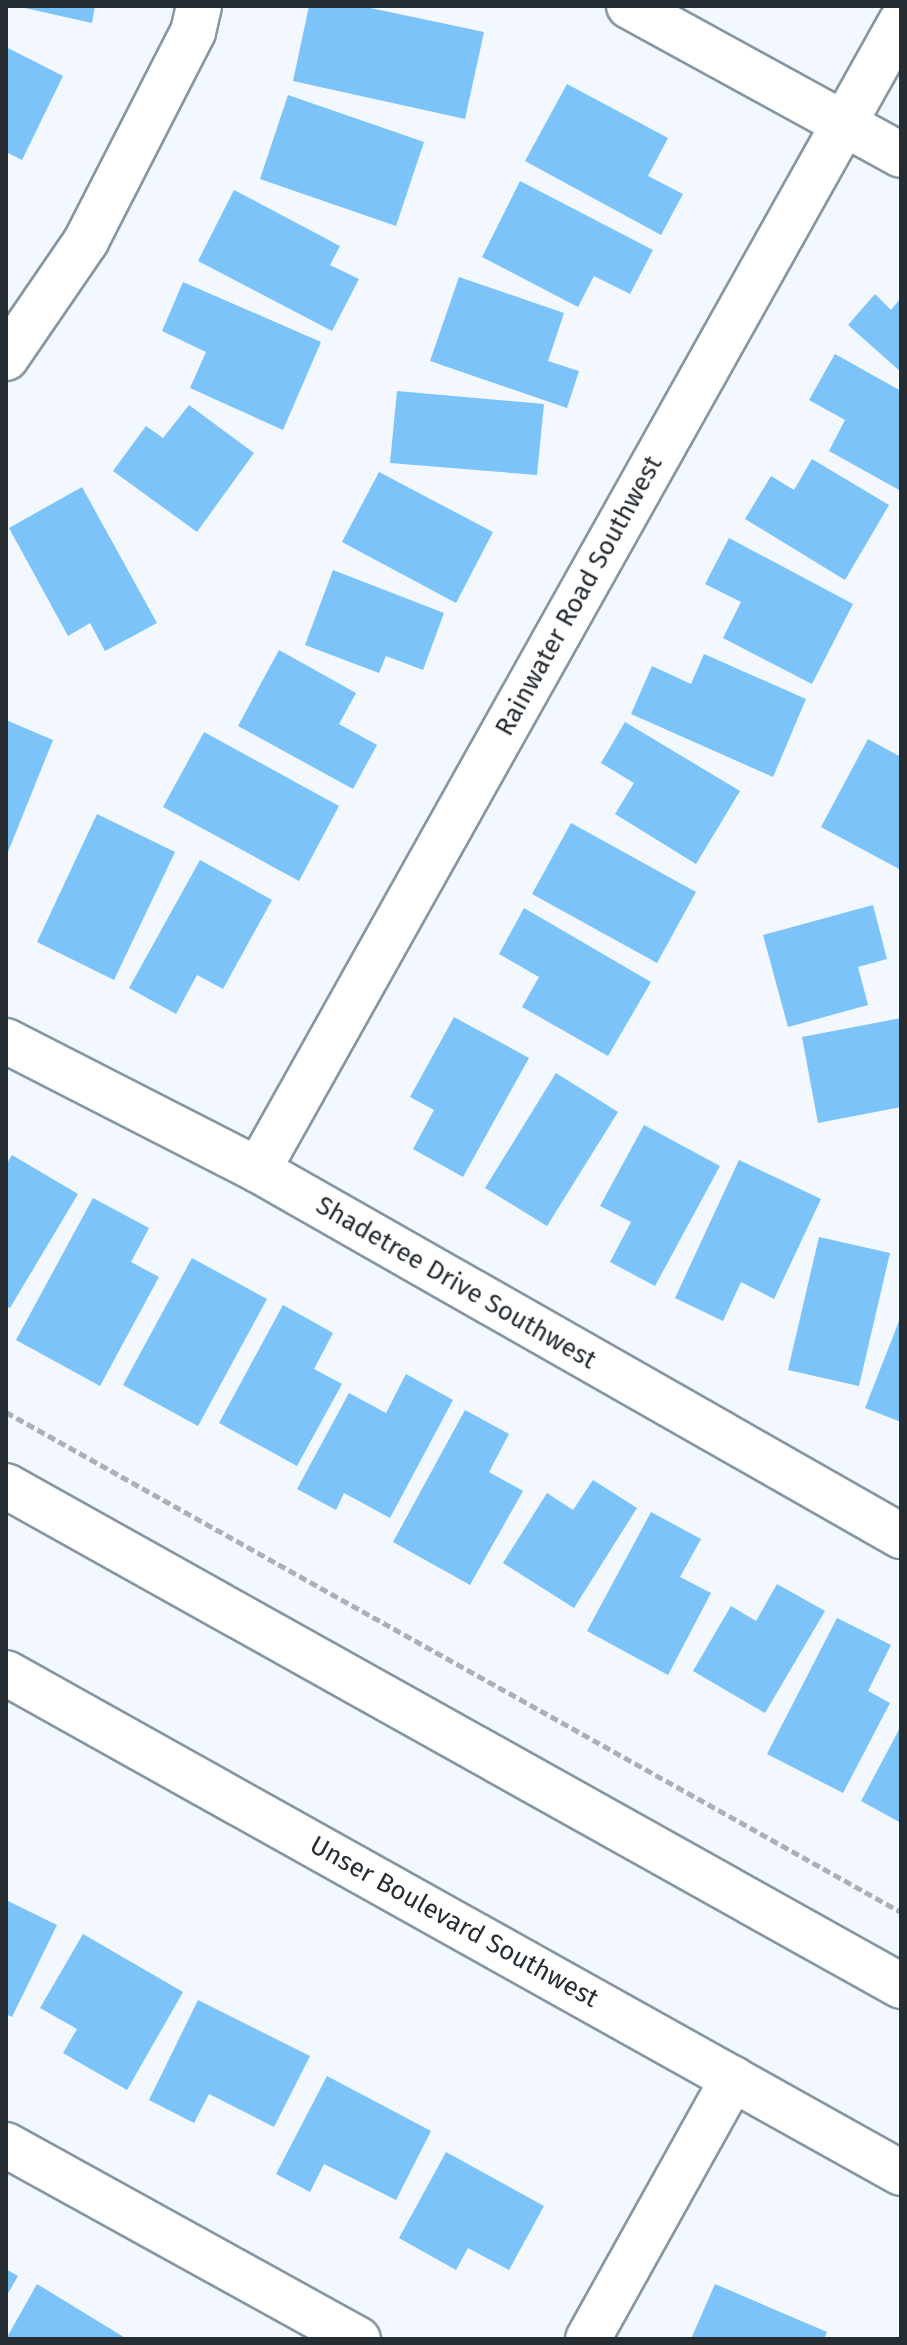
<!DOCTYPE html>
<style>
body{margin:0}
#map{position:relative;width:907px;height:2345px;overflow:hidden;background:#f2f8fe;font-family:"Fira Sans",sans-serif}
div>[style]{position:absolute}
.building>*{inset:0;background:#7cc3f9}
.path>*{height:5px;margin-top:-2.5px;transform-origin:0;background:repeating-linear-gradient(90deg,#aab1b6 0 8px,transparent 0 12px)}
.roads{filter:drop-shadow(2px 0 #8696a3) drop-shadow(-2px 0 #8696a3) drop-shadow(0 2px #8696a3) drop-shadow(0 -2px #8696a3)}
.street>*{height:44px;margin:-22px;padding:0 22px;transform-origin:22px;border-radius:22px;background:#fff}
.secondary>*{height:44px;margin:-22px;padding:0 22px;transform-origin:22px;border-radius:22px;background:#fff}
span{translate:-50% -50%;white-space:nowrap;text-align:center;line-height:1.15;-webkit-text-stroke:6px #fff;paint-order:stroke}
.street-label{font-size:26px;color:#262d32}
.frame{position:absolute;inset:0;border:8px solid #262d32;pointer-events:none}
</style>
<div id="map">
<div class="building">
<i style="clip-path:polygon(16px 6px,95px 6px,92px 23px)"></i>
<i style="clip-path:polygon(309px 6px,361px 6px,484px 32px,465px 119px,293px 81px)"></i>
<i style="clip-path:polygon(6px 47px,63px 76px,22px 160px,6px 152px)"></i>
<i style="clip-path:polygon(567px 84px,668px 138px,648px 176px,683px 194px,661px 235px,525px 161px)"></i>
<i style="clip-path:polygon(288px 95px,424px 142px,396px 226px,260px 179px)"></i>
<i style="clip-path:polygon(520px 181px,653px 250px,630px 294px,594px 276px,578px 307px,482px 257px)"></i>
<i style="clip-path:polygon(234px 190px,340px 246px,330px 265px,359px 279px,332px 331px,198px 261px)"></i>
<i style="clip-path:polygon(459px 277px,564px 313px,548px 361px,579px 371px,567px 408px,430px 361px)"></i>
<i style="clip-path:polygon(183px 282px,321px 342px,283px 430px,190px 388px,206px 352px,162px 331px)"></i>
<i style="clip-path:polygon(875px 294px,891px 310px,901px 298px,901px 372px,848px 325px)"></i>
<i style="clip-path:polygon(835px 354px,901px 391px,901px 491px,829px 451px,845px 420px,809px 400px)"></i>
<i style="clip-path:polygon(397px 391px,544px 404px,537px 475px,390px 463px)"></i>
<i style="clip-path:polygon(189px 405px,254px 453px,197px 532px,113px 471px,146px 426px,163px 438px)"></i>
<i style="clip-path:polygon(812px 459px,889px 505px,845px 580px,745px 519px,771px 476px,794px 490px)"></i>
<i style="clip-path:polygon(379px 472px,493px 532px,456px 603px,342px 542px)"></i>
<i style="clip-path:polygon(82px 487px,157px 623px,105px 651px,90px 623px,68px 636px,9px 528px)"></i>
<i style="clip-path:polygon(729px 538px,853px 604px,812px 684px,723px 638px,741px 602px,705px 584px)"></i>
<i style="clip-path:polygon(333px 570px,444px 613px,423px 670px,386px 656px,379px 673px,305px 645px)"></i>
<i style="clip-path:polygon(279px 650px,356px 693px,339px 724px,377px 745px,353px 789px,238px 726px)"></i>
<i style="clip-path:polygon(704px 654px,806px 699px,773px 777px,631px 714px,652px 666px,691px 684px)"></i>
<i style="clip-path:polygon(6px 720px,53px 740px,6px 857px)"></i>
<i style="clip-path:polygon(625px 722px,740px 791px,696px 864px,615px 814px,634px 783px,601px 763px)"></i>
<i style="clip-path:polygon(204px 732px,339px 806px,299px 881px,163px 807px)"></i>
<i style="clip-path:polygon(868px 739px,901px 757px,901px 870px,821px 827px)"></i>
<i style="clip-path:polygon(97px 814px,175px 852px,114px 980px,37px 942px)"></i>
<i style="clip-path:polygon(571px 823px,696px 892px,657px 963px,532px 894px)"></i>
<i style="clip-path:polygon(200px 860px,272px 900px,223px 989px,197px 975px,176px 1014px,129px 988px)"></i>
<i style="clip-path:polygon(873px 905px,887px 959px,858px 967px,868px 1005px,788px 1027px,763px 935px)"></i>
<i style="clip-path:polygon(524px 908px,651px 982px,608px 1056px,522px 1007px,539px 977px,499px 954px)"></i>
<i style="clip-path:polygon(454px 1017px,529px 1058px,463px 1177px,413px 1149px,434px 1110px,410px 1097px)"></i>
<i style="clip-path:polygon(901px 1018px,901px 1107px,818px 1123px,802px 1037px)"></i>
<i style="clip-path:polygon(556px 1073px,618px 1112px,547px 1226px,485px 1188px)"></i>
<i style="clip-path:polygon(644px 1125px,720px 1166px,655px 1286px,610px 1262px,631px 1222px,600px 1206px)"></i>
<i style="clip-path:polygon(12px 1155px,78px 1194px,10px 1308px,6px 1306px,6px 1165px)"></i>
<i style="clip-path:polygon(739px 1160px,821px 1199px,774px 1299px,741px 1282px,723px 1321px,675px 1298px)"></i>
<i style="clip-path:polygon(93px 1198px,149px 1228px,131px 1262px,159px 1277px,100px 1386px,16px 1340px)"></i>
<i style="clip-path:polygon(819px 1237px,890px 1253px,859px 1386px,788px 1370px)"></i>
<i style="clip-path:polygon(192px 1258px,267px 1299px,198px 1426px,123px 1385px)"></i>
<i style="clip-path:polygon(283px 1305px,333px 1333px,314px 1369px,342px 1384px,297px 1466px,219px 1423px)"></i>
<i style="clip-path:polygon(901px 1316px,901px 1422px,865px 1408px)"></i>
<i style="clip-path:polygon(406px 1374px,453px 1400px,390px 1518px,344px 1493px,336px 1510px,297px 1489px,349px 1393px,386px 1413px)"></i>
<i style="clip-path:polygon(465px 1410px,509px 1434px,489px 1472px,523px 1491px,470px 1585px,393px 1542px)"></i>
<i style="clip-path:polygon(593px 1480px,637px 1508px,574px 1608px,503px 1563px,547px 1493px,573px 1510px)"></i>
<i style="clip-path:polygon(651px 1512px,701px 1539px,680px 1577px,711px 1593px,668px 1675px,587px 1631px)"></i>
<i style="clip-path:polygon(777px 1584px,825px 1611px,765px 1713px,693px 1671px,731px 1606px,756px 1621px)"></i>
<i style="clip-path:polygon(837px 1618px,891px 1645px,868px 1691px,890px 1703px,843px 1793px,767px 1754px)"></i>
<i style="clip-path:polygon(901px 1726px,901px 1823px,861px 1801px)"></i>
<i style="clip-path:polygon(6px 1900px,57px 1925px,12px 2017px,6px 2014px)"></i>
<i style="clip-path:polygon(83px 1934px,183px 1992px,127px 2090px,63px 2053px,77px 2029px,40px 2008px)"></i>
<i style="clip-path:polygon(198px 2000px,310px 2056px,274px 2127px,209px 2094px,194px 2123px,149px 2100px)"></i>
<i style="clip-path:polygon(327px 2076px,431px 2131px,396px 2200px,324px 2164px,310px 2192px,276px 2174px)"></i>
<i style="clip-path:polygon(446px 2152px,544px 2206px,509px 2270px,468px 2248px,456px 2270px,399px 2238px)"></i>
<i style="clip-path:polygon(6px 2269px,18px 2276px,6px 2297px)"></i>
<i style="clip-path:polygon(37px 2284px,127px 2339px,6px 2339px)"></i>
<i style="clip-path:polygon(715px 2284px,827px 2332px,824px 2339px,691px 2339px)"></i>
</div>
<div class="path">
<i style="left:6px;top:1412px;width:1025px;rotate:29.19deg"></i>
</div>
<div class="roads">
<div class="street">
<i style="left:629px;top:6px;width:310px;rotate:28.7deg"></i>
<i style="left:6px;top:358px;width:142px;rotate:-55.6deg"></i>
<i style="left:86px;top:241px;width:235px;rotate:-62.9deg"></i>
<i style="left:193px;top:32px;width:27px;rotate:-77deg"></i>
<i style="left:6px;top:1041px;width:283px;rotate:27.1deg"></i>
<i style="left:258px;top:1170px;width:740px;rotate:29.65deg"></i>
<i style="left:258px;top:1170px;width:1316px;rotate:-60.75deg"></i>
<i style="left:6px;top:2145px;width:402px;rotate:28.9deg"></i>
<i style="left:588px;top:2339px;width:298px;rotate:-60.9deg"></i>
</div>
<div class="secondary">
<i style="left:6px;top:1486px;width:1025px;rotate:29.19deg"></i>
<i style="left:6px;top:1673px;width:1025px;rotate:29.19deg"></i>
</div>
</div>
<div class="street-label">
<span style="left:579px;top:596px;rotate:-61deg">Rainwater Road Southwest</span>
<span style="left:456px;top:1283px;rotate:30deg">Shadetree Drive Southwest</span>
<span style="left:454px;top:1922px;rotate:29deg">Unser Boulevard Southwest</span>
</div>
<div class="frame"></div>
</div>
